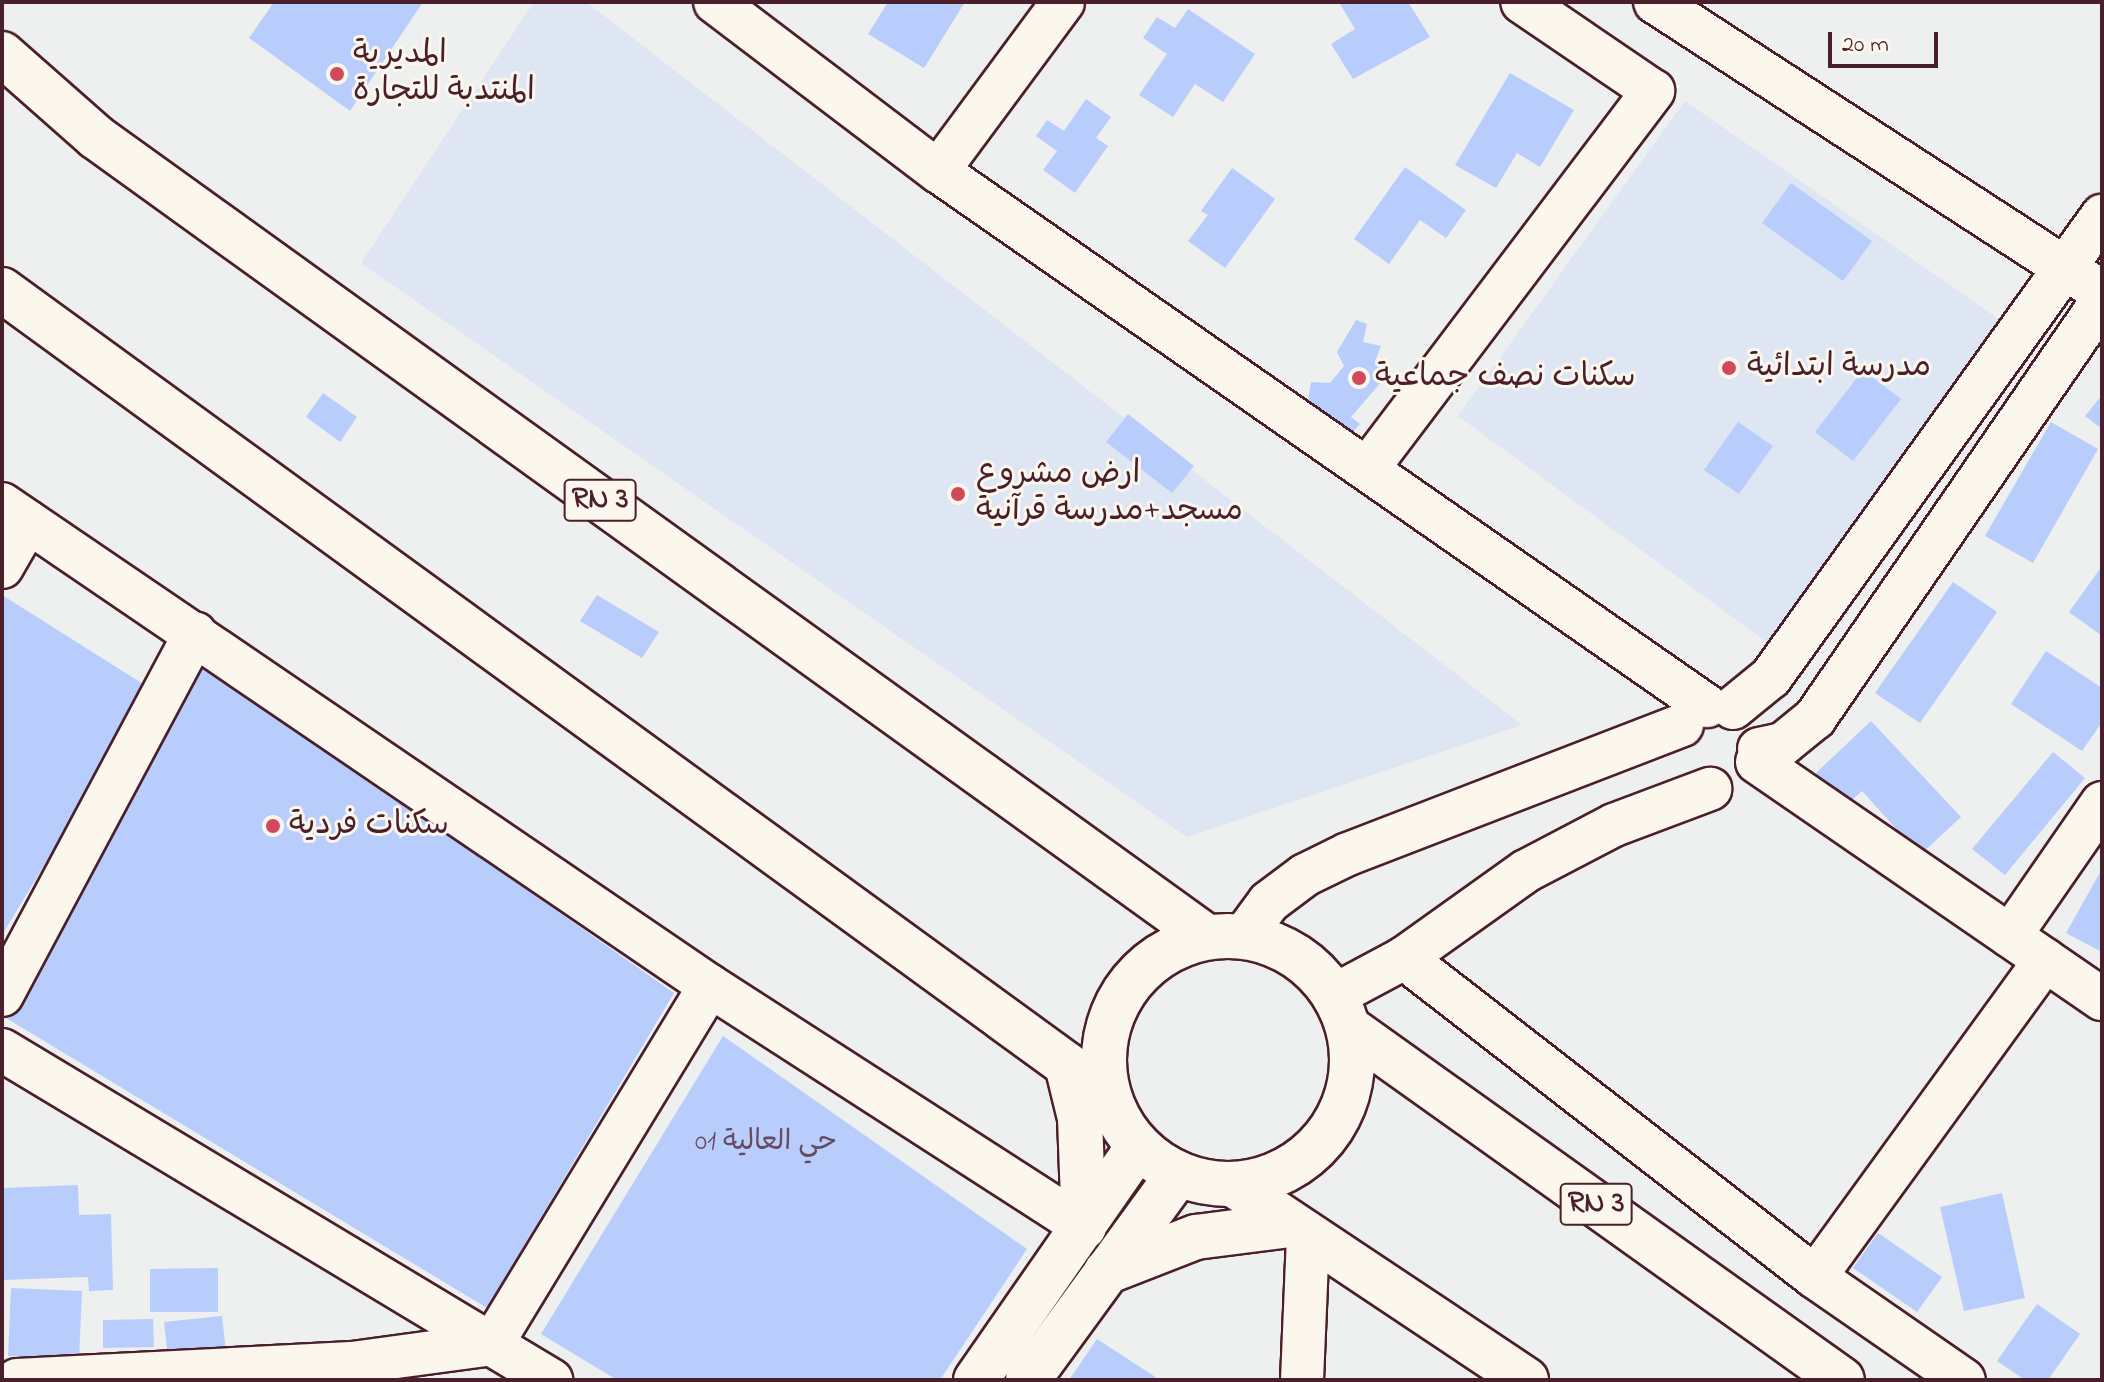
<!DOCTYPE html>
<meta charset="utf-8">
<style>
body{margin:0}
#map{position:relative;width:2104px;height:1382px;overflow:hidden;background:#eeefef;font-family:"Indie Flower","Playpen Sans Arabic",sans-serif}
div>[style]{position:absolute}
.built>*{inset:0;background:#dee5f3}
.building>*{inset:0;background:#b8cdfc}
.roads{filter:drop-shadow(2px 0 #4a1f2b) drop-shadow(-2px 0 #4a1f2b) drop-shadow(0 2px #4a1f2b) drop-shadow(0 -2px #4a1f2b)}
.minor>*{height:42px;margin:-21px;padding:0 21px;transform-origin:21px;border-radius:21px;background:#fbf7ec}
.major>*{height:44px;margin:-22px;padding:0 22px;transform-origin:22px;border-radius:22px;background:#fbf7ec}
.major>.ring{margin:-22px;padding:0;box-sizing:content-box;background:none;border:44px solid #fbf7ec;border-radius:50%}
.dots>*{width:22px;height:22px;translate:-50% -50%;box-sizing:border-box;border:4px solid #fbf7ec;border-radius:50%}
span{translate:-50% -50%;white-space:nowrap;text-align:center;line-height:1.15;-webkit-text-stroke:6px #fbf7ec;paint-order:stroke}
.number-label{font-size:28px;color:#664a5f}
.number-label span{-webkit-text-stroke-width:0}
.shield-label span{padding:2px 6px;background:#fbf7ec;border:2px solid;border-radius:6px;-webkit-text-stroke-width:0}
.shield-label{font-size:30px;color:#4a1f2b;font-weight:700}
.poi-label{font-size:32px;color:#4a1f2b}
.left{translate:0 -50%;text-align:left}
.frame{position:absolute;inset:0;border:4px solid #4a1f2b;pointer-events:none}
.scale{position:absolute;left:1828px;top:32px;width:110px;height:36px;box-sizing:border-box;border:4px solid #4a1f2b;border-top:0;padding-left:10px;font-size:24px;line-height:28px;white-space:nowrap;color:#4a1f2b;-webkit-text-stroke:6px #fbf7ec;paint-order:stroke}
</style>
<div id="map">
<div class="built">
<i style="clip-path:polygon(534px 2px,586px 2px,1522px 725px,1187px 837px,361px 263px)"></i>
<i style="clip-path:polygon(1685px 101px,2000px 320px,1768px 643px,1458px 416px)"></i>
</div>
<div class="building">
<i style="clip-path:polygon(274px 2px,423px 2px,350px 111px,249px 38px)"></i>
<i style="clip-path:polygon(888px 2px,965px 2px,924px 68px,868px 34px)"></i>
<i style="clip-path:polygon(1339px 2px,1408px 2px,1430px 37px,1353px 79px,1331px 44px,1355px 29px)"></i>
<i style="clip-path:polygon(1188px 9px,1255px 54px,1223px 102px,1195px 84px,1173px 117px,1139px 95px,1167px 54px,1143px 38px,1157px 17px,1175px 28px)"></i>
<i style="clip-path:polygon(1510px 73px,1574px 110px,1540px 167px,1517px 153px,1496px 188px,1455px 165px)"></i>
<i style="clip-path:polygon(1086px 99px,1111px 117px,1096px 138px,1108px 146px,1075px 193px,1043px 170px,1057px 151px,1036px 136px,1047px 120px,1064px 131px)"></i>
<i style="clip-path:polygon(1405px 167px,1466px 210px,1446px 238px,1420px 220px,1389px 264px,1354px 239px)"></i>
<i style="clip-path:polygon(1232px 168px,1275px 199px,1225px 268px,1188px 241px,1208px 215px,1201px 211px)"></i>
<i style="clip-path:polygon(1791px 183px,1872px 241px,1843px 281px,1762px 223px)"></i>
<i style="clip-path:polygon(1356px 320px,1367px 324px,1363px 342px,1381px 346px,1375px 362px,1389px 373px,1351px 417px,1360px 424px,1350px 435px,1318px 422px,1308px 401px,1311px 382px,1330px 383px,1344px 366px,1337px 352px)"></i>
<i style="clip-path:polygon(1863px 370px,1901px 399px,1853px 461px,1815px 432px)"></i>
<i style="clip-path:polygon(323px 393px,357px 417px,340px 442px,306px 417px)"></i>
<i style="clip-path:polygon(2102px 395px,2102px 429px,2085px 416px)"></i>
<i style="clip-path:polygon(1128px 414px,1194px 466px,1172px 493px,1106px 442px)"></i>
<i style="clip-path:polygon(1738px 422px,1773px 446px,1739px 494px,1704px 470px)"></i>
<i style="clip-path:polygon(2051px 422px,2098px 449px,2033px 563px,1985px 536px)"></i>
<i style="clip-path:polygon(2102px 566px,2102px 636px,2069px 612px)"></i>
<i style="clip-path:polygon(1953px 582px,1997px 612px,1920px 723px,1875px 693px)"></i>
<i style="clip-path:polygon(2px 595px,151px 689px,2px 935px)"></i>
<i style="clip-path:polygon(597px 595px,659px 632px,642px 658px,580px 621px)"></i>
<i style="clip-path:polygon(2046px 651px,2102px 688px,2102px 722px,2082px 751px,2011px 704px)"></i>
<i style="clip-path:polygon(198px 659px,674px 993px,487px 1308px,6px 1018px)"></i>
<i style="clip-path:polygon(1871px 721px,1961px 817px,1920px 855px,1862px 791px,1846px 805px,1816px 773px)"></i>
<i style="clip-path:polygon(2053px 752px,2085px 778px,2005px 875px,1972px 849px)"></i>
<i style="clip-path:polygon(2102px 869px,2102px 952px,2066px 933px)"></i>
<i style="clip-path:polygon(723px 1036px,1027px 1249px,940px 1380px,617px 1380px,541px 1334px)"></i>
<i style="clip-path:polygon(78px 1185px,79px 1215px,111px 1214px,113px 1290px,89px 1291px,88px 1277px,2px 1280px,2px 1188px)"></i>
<i style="clip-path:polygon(2002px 1193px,2025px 1298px,1964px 1311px,1940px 1207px)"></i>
<i style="clip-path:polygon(1878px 1233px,1942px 1277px,1917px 1312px,1853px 1268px)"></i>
<i style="clip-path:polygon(218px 1268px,218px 1312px,150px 1312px,150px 1269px)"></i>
<i style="clip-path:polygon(11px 1288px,82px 1291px,79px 1359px,8px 1356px)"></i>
<i style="clip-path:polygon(2037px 1304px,2080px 1334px,2048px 1380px,2025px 1380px,1997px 1361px)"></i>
<i style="clip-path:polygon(222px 1316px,227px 1361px,169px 1367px,164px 1322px)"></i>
<i style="clip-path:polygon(153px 1319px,154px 1347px,103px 1348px,103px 1320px)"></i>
<i style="clip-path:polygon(1097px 1339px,1160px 1380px,1069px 1380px)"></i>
</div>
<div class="roads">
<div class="minor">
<i style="left:715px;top:2px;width:280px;rotate:37.2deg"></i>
<i style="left:938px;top:171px;width:937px;rotate:34.83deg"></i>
<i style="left:1655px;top:2px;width:516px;rotate:32.98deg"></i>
<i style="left:938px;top:171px;width:210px;rotate:-53.5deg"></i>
<i style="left:1368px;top:468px;width:473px;rotate:-52.9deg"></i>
<i style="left:1653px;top:91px;width:158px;rotate:-145.8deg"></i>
<i style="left:2px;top:504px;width:856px;rotate:34.25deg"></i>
<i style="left:710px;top:986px;width:445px;rotate:32.8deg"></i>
<i style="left:2px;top:567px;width:52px;rotate:-60deg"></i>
<i style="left:1733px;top:708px;width:49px;rotate:-39.2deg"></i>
<i style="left:1771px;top:677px;width:568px;rotate:-54.32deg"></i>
<i style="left:1759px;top:749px;width:25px;rotate:-12deg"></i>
<i style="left:1783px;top:744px;width:41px;rotate:-39.1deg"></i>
<i style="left:1815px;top:718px;width:506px;rotate:-55.46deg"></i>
<i style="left:1757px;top:762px;width:419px;rotate:34.5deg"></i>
<i style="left:1244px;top:936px;width:42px;rotate:-53.7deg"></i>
<i style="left:1269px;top:902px;width:45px;rotate:-36.9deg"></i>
<i style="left:1305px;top:875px;width:48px;rotate:-26deg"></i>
<i style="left:1348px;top:854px;width:358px;rotate:-21.1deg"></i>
<i style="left:2010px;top:936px;width:162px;rotate:-55.3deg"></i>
<i style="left:1404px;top:958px;width:520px;rotate:37.82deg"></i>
<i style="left:1815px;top:1277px;width:181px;rotate:34.7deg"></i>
<i style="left:2px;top:995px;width:410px;rotate:-61.9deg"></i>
<i style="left:1335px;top:995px;width:78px;rotate:-28.2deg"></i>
<i style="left:1404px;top:958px;width:150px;rotate:-35.5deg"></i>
<i style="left:1526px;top:871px;width:99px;rotate:-27.6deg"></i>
<i style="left:1614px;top:825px;width:103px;rotate:-20.6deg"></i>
<i style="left:2px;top:1050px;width:641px;rotate:31.01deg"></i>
<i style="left:1815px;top:1277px;width:392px;rotate:-54deg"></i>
<i style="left:17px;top:1380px;width:335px;rotate:-2.9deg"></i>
<i style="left:352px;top:1363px;width:141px;rotate:-7.7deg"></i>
<i style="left:492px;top:1344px;width:419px;rotate:-58.7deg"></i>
<i style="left:1302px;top:1380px;width:142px;rotate:-87.6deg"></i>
</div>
<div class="major">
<i style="left:2px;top:54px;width:125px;rotate:41.4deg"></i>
<i style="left:96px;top:137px;width:1369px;rotate:35.76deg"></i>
<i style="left:2px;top:290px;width:1367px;rotate:36.04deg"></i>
<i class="ring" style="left:1104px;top:936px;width:204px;height:204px"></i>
<i style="left:1350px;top:1029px;width:604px;rotate:35.5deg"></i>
<i style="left:1067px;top:1065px;width:55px;rotate:76.2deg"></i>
<i style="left:1080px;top:1118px;width:109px;rotate:87.9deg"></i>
<i style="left:1234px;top:1185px;width:351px;rotate:33.7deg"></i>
<i style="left:1106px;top:1272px;width:97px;rotate:-21.3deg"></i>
<i style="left:1196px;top:1237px;width:95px;rotate:-7.3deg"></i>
<i style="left:976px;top:1380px;width:284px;rotate:-55.2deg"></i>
<i style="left:1028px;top:1380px;width:255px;rotate:-53.9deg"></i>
</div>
</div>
<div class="dots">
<i style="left:337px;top:74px;background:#d1495b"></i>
<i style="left:1729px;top:368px;background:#d1495b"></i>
<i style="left:1359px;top:378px;background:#d1495b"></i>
<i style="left:958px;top:494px;background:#d1495b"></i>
<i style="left:273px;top:826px;background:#d1495b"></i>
</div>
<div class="number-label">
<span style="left:766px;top:1143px">حي العالية 01</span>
</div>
<div class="shield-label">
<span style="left:600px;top:500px">RN 3</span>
<span style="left:1596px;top:1204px">RN 3</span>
</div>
<div class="poi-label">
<span class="left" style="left:353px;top:74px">المديرية<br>المنتدبة للتجارة</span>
<span class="left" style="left:1747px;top:368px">مدرسة ابتدائية</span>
<span class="left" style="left:1375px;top:378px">سكنات نصف جماعية</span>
<span class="left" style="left:976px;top:494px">ارض مشروع<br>مسجد+مدرسة قرآنية</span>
<span class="left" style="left:289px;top:826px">سكنات فردية</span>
</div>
<div class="frame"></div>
<div class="scale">20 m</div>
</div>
